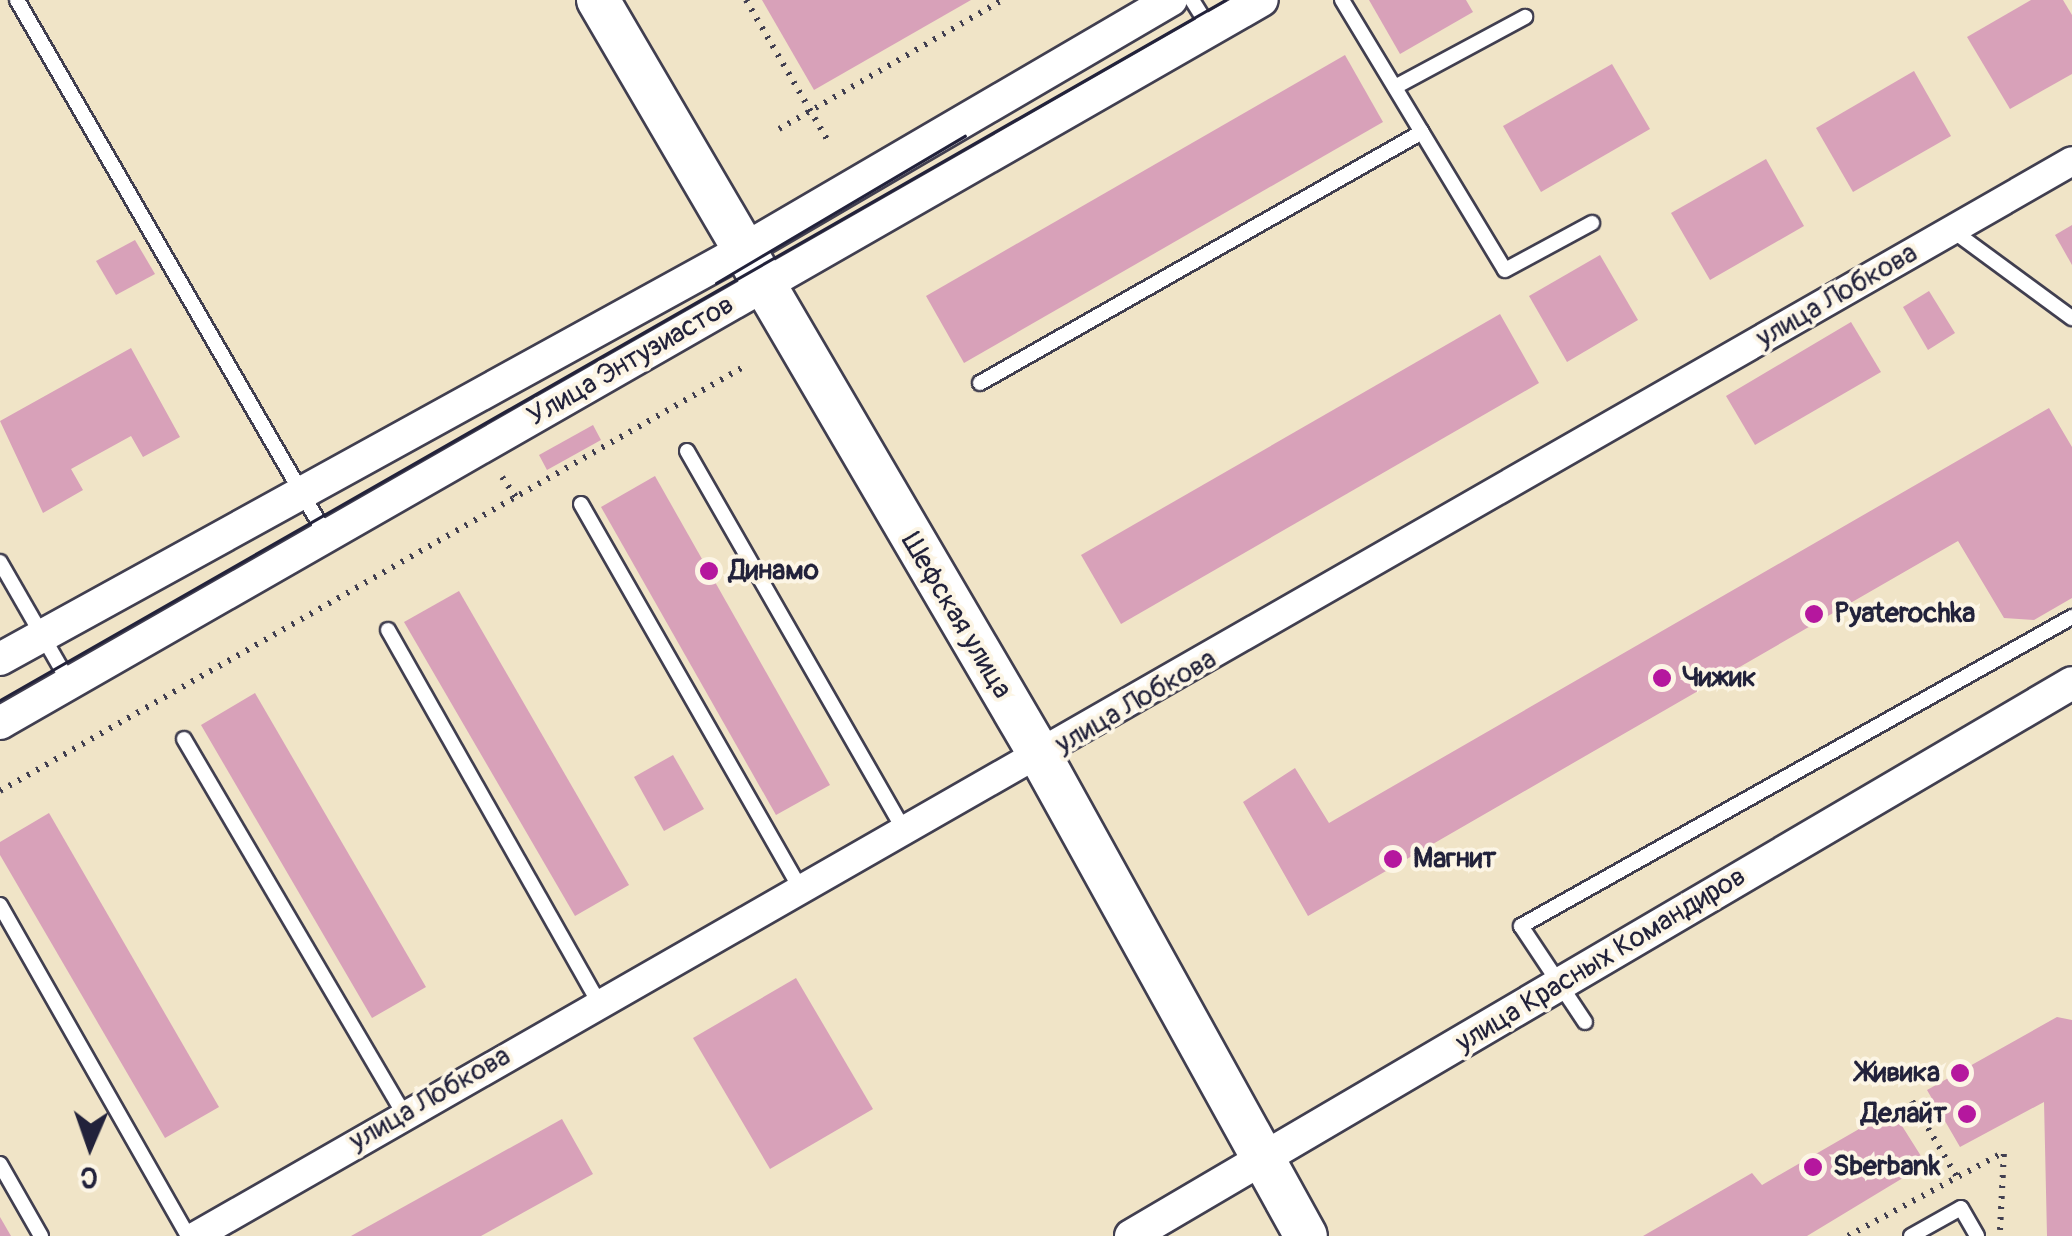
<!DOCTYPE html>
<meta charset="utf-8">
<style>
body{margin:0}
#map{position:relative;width:2072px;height:1236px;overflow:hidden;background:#f0e4c7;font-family:Pangolin,sans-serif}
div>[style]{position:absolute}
.building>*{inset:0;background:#d8a1b9}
.path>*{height:6px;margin-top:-3px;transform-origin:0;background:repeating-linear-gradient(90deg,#413f50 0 2.5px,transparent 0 10.5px)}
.roads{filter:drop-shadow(2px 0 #413f50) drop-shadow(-2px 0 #413f50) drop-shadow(0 2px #413f50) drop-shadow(0 -2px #413f50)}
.service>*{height:14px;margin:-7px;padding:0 7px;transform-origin:7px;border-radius:7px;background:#fff}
.minor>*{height:28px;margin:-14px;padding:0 14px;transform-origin:14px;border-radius:14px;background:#fff}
.tertiary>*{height:32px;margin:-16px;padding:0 16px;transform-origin:16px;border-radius:16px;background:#fff}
.primary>*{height:42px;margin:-21px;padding:0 21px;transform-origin:21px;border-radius:21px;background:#fff}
.tram>*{height:2.5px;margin:-1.25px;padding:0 1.25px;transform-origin:1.25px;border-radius:1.25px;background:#22223b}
.dots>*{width:28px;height:28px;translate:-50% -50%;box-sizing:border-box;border:5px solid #fcf5e5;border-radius:50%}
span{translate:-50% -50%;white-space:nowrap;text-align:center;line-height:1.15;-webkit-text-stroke:8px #fcf5e5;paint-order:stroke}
.street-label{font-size:28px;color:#22223b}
.poi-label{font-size:28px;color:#22223b;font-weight:700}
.left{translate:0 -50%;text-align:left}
.right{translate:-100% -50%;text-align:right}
.north{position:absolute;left:40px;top:1096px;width:100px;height:100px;-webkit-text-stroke:8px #fcf5e5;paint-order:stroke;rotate:182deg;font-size:28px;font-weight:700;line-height:40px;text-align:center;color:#22223b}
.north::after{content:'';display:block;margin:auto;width:35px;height:45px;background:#22223b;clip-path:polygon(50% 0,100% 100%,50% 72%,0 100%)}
</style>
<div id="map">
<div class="building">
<i style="clip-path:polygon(762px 0,971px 0,814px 90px)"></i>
<i style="clip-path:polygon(1369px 0,1466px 0,1473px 12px,1400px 54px)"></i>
<i style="clip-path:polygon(2031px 0,2063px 0,2072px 15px,2072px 74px,2010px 109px,1967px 37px)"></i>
<i style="clip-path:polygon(1345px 55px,1383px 122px,964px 363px,926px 296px)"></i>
<i style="clip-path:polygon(1612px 64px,1650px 129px,1541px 192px,1503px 126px)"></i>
<i style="clip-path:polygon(1914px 71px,1951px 136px,1853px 192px,1816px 128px)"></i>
<i style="clip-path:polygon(1766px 159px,1804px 226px,1710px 280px,1671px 213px)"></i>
<i style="clip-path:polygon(2072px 225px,2072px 265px,2055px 235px)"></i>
<i style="clip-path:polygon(135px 240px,155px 274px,116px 295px,96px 261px)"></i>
<i style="clip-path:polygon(1600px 255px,1638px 320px,1567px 362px,1529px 296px)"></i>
<i style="clip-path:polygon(1929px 291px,1955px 333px,1928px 350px,1903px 307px)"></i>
<i style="clip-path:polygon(1500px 314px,1539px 383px,1121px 624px,1081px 555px)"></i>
<i style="clip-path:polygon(1851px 322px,1881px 372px,1755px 445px,1726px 396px)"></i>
<i style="clip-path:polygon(131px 348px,180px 437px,143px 457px,131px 436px,71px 469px,83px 490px,43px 513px,0 421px)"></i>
<i style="clip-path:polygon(2049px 408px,2072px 447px,2072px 598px,2034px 620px,2004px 618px,1958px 541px,1308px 916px,1243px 802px,1295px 768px,1329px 823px)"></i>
<i style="clip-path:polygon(593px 425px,601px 440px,547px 470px,539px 455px)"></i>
<i style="clip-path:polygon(655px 476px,830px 785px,776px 815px,601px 507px)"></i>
<i style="clip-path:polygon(459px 591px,629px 885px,575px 916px,404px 622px)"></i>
<i style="clip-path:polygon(255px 693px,426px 987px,372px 1018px,201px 725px)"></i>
<i style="clip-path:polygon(673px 755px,704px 809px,664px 831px,634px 777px)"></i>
<i style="clip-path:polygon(49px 813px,219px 1107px,165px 1138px,0 855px,0 842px)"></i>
<i style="clip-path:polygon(796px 978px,873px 1109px,770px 1169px,693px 1038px)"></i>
<i style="clip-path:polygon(2057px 1017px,2072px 1020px,2072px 1236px,2047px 1236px,2044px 1102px,1960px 1147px,1927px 1090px)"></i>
<i style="clip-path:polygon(1892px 1110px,1926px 1164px,1807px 1236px,1643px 1236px,1752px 1173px,1762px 1185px)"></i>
<i style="clip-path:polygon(562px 1119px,593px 1174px,481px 1236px,351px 1236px)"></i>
<i style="clip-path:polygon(0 1217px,11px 1236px,0 1236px)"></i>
</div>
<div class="path">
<i style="left:746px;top:0;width:161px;rotate:59.8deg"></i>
<i style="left:779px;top:129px;width:258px;rotate:-30deg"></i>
<i style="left:502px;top:477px;width:28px;rotate:55deg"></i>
<i style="left:0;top:791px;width:858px;rotate:-29.7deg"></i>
<i style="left:1912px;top:1101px;width:88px;rotate:59.4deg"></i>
<i style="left:2000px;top:1230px;width:78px;rotate:-87.1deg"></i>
<i style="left:1848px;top:1236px;width:177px;rotate:-28.3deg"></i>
</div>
<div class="roads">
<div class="service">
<i style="left:17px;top:0;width:618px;rotate:59.99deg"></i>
<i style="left:1192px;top:0;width:34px;rotate:58deg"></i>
<i style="left:1342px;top:0;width:315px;rotate:58.9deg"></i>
<i style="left:1505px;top:270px;width:99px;rotate:-28.4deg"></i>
<i style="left:1395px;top:87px;width:148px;rotate:-28.3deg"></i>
<i style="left:1952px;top:230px;width:149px;rotate:36.3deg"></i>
<i style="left:980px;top:383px;width:508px;rotate:-29.59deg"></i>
<i style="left:687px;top:451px;width:439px;rotate:60.2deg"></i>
<i style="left:581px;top:504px;width:447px;rotate:60.3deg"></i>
<i style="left:0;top:562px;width:138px;rotate:60.1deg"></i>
<i style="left:388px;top:630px;width:429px;rotate:60.5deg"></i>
<i style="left:184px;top:739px;width:433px;rotate:59.6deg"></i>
<i style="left:0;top:905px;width:381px;rotate:60.4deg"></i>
<i style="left:1585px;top:1022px;width:115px;rotate:-123.7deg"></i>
<i style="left:1521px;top:926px;width:632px;rotate:-29.28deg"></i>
<i style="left:0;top:1164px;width:83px;rotate:60.3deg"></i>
<i style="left:1911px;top:1236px;width:57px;rotate:-29.2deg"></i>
<i style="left:1961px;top:1208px;width:32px;rotate:60deg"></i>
</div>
<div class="minor">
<i style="left:196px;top:1236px;width:2162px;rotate:-29.81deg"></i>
</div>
<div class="tertiary">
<i style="left:0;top:659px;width:846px;rotate:-28.84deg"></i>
<i style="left:741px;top:251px;width:498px;rotate:-30.3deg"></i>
<i style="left:0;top:723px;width:1454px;rotate:-29.81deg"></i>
<i style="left:1131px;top:1236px;width:1091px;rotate:-30.44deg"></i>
</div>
<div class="primary">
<i style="left:598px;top:0;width:877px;rotate:59.66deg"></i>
<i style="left:1041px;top:757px;width:547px;rotate:61.05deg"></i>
</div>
</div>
<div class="tram">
<i style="left:716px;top:283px;width:289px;rotate:-30.6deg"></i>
<i style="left:0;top:700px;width:1411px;rotate:-29.74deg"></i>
</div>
<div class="dots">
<i style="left:709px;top:571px;background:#b5179e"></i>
<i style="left:1814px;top:614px;background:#b5179e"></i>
<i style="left:1662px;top:678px;background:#b5179e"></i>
<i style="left:1393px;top:859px;background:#b5179e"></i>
<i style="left:1960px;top:1073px;background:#b5179e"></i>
<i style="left:1967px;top:1114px;background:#b5179e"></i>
<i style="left:1813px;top:1167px;background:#b5179e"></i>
</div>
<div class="street-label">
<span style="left:1837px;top:296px;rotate:-30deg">улица Лобкова</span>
<span style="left:631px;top:361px;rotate:-30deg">Улица Энтузиастов</span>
<span style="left:956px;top:616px;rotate:59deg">Шефская улица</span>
<span style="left:1136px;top:702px;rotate:-30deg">улица Лобкова</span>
<span style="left:1601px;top:960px;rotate:-31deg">улица Красных Командиров</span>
<span style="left:430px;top:1099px;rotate:-30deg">улица Лобкова</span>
</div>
<div class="poi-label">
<span class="left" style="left:729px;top:571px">Динамо</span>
<span class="left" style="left:1834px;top:614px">Pyaterochka</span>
<span class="left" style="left:1682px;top:678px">Чижик</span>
<span class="left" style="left:1413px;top:859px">Магнит</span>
<span class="right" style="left:1940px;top:1073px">Живика</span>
<span class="right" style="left:1947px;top:1114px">Делайт</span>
<span class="left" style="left:1833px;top:1167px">Sberbank</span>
</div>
<div class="north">С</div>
</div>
